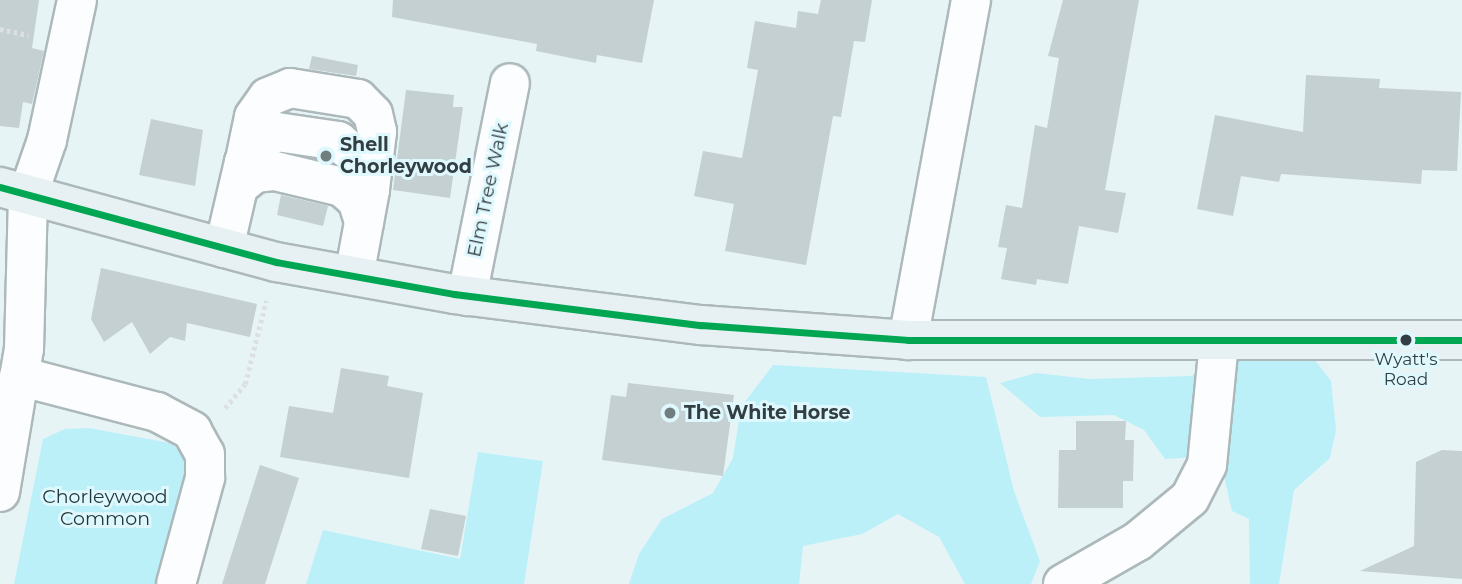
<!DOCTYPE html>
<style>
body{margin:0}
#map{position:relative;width:1462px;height:584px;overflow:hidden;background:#e6f4f6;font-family:Montserrat,sans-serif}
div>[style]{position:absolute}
.green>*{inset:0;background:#bbf0f9}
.building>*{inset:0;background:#c4d0d2}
.path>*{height:4.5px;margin-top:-2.25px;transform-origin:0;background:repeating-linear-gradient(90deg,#dce0e2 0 3.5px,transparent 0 7px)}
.roads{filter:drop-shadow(2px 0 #acb8ba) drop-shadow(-2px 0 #acb8ba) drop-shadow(0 2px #acb8ba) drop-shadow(0 -2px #acb8ba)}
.minor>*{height:38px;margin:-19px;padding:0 19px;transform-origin:19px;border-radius:19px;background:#fbfdfe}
.major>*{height:38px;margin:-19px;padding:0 19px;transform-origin:19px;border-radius:19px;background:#e7f1f3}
.bus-1>*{height:7px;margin:-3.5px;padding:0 3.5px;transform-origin:3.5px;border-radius:3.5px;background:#00a651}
.dots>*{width:19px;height:19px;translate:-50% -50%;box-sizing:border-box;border:4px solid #dff8fd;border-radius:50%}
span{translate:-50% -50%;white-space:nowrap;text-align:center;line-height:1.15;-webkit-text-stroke:6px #dff8fd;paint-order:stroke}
.bus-label{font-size:17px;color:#323e41}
.poi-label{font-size:19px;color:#323e41;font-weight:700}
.left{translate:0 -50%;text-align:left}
.street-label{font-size:19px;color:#323e41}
.park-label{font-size:19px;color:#1f363a}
</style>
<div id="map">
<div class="green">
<i style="clip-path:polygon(1225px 355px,1311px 355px,1331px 381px,1336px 430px,1330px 458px,1294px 490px,1279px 584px,1250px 584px,1249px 519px,1232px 511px,1223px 472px,1197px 457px,1165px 459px,1144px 430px,1114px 415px,1040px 417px,1000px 383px,1036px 373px,1090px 379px,1191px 376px)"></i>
<i style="clip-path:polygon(773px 365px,986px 377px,1014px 491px,1040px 561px,1031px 584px,965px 584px,939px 537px,898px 514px,862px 534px,803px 546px,799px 584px,629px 584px,639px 554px,662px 519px,713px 493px,733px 458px,741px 407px)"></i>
<i style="clip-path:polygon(89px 428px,170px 443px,183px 453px,189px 479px,161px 584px,14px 584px,43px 439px,65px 429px)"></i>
<i style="clip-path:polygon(478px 452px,543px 461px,524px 584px,306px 584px,323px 530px,460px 559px)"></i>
</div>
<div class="building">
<i style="clip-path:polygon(0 0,39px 0,32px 48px,44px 51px,32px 104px,23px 102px,19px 128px,0 126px)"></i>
<i style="clip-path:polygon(393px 0,654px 0,642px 63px,597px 55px,596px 63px,536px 51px,537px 44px,392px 17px)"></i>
<i style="clip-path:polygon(821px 0,872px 0,865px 42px,854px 41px,841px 117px,833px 116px,806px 265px,725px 251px,734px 204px,694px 196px,703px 151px,742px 158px,758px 70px,747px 68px,755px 21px,796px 28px,798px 11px,818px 14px)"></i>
<i style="clip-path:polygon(1063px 0,1139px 0,1105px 190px,1126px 193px,1118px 233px,1079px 226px,1068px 284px,1037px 279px,1036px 285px,1001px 279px,1007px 248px,998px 247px,1006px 205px,1022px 208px,1035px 125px,1047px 128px,1059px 58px,1048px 56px)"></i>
<i style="clip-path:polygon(312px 56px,358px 65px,356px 76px,309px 69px)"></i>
<i style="clip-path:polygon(1306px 75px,1380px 79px,1379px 88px,1461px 92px,1457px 171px,1422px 170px,1421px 184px,1281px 174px,1279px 182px,1241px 176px,1233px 216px,1197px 209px,1215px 115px,1303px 132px)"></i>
<i style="clip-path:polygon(406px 90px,454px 95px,453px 107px,463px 107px,450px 198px,393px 190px)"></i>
<i style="clip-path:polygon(151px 119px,203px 130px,195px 186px,139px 175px)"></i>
<i style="clip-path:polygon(281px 195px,328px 206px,323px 226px,277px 215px)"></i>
<i style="clip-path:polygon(101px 268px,257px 304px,250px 337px,187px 323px,185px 341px,170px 337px,150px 354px,132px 322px,104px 342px,91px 319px)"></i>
<i style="clip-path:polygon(341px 368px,389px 376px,387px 386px,423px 393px,409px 478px,280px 457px,289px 406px,333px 413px)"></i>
<i style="clip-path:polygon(628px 383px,734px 395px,723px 476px,602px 460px,611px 395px,626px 397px)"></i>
<i style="clip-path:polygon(1076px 421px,1126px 421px,1125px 440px,1134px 440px,1133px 481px,1123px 481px,1123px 508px,1058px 508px,1059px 450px,1076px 450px)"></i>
<i style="clip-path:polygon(1442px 450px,1462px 451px,1462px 579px,1360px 571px,1414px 546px,1416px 462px)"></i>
<i style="clip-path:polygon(260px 465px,299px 478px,265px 584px,222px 584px)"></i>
<i style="clip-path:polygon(430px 509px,466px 516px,458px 556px,421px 549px)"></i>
</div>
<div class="path">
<i style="left:0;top:29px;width:29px;rotate:12deg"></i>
<i style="left:225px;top:408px;width:31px;rotate:-50deg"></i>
<i style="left:245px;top:384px;width:86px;rotate:-75.8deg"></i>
</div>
<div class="roads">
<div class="minor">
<i style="left:245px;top:160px;width:44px;rotate:-78.2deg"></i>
<i style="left:254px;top:117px;width:24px;rotate:-55deg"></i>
<i style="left:268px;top:97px;width:24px;rotate:-22deg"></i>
<i style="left:290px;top:88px;width:69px;rotate:9.2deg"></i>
<i style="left:358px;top:99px;width:21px;rotate:45deg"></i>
<i style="left:373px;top:114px;width:18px;rotate:77deg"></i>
<i style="left:377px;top:132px;width:57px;rotate:97deg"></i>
<i style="left:239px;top:186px;width:21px;rotate:-39deg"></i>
<i style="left:255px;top:173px;width:20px;rotate:-6deg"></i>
<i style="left:275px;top:171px;width:69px;rotate:13.4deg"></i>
<i style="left:342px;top:187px;width:20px;rotate:41deg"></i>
<i style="left:357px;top:200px;width:23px;rotate:72deg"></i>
<i style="left:224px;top:248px;width:88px;rotate:-76.9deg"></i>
<i style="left:244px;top:162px;width:24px;rotate:-57deg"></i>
<i style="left:257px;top:142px;width:22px;rotate:-27deg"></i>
<i style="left:277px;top:132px;width:62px;rotate:8.4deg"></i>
<i style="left:338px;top:141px;width:30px;rotate:40deg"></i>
<i style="left:361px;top:160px;width:31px;rotate:73deg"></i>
<i style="left:370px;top:190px;width:87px;rotate:100.5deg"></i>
<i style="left:467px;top:296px;width:217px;rotate:-78.6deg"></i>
<i style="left:908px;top:340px;width:346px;rotate:-79.5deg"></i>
<i style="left:19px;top:376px;width:143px;rotate:14.6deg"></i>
<i style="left:157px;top:412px;width:40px;rotate:28deg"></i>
<i style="left:192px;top:431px;width:26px;rotate:61deg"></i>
<i style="left:205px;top:454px;width:24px;rotate:90deg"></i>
<i style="left:205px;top:478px;width:110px;rotate:105.3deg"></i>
<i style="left:0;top:492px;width:145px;rotate:-80.5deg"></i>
<i style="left:24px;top:349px;width:154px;rotate:-88.5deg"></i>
<i style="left:28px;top:195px;width:58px;rotate:-70.9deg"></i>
<i style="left:47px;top:140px;width:143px;rotate:-77.9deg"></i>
<i style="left:1063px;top:584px;width:86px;rotate:-29.8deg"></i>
<i style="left:1138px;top:541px;width:67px;rotate:-39.6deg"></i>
<i style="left:1190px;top:498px;width:37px;rotate:-63deg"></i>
<i style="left:1207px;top:465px;width:124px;rotate:-84.4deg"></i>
</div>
<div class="major">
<i style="left:0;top:187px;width:286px;rotate:15.2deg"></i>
<i style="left:276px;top:262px;width:181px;rotate:10.2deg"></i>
<i style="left:454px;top:294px;width:249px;rotate:7.2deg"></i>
<i style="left:701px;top:325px;width:208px;rotate:4.1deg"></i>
<i style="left:908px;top:340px;width:554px"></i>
</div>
</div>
<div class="bus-1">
<i style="left:0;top:187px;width:286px;rotate:15.2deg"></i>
<i style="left:276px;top:262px;width:181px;rotate:10.2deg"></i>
<i style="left:454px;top:294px;width:249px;rotate:7.2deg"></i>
<i style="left:701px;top:325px;width:208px;rotate:4.1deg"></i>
<i style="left:908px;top:340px;width:554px"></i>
</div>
<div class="dots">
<i style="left:326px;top:156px;background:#717e80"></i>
<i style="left:1406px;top:340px;background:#323e41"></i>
<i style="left:670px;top:413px;background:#717e80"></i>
</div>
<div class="bus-label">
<span style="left:1406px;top:370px">Wyatt's<br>Road</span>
</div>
<div class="poi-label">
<span class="left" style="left:340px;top:156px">Shell<br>Chorleywood</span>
<span class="left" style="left:684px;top:413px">The White Horse</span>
</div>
<div class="street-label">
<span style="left:488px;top:190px;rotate:-78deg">Elm Tree Walk</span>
</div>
<div class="park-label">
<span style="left:105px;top:508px">Chorleywood<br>Common</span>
</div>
</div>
